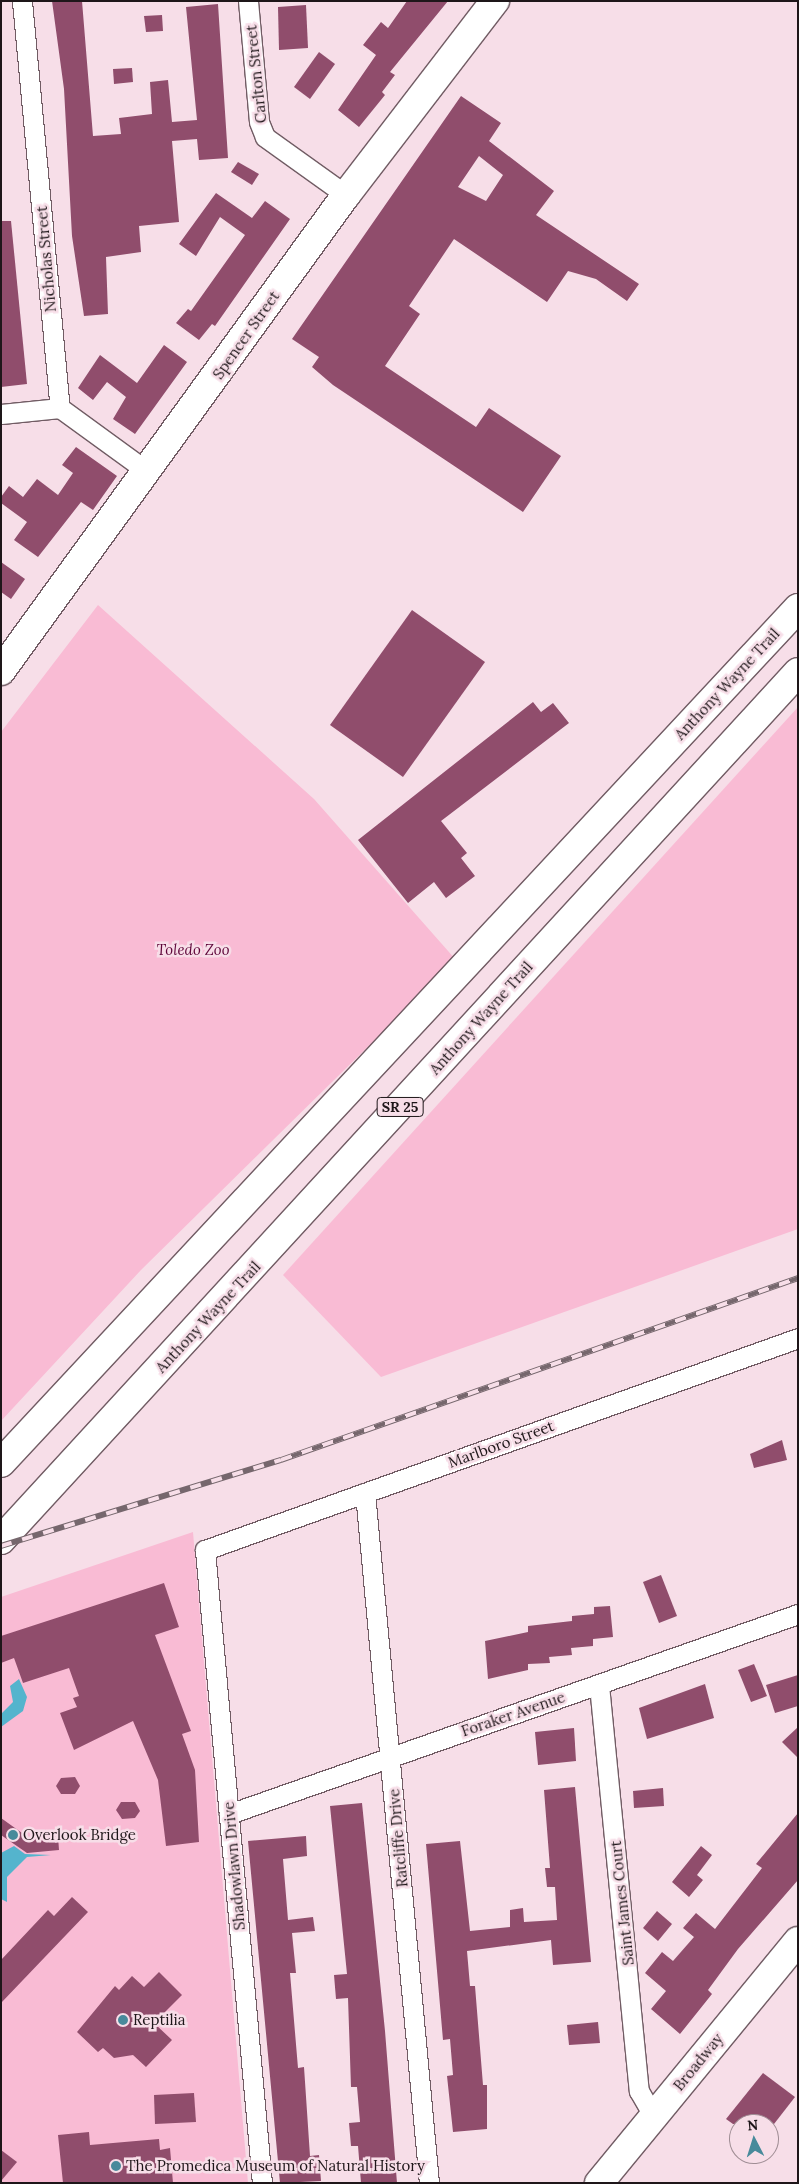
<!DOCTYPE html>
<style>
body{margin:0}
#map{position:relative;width:799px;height:2184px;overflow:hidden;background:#f7dee8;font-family:Lora,serif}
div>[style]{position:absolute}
.green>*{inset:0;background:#f9bbd4}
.water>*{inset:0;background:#54b4cd}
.building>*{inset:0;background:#904d6c}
.roads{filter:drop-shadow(1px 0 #715c64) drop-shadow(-1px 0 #715c64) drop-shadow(0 1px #715c64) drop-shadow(0 -1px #715c64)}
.street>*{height:19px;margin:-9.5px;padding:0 9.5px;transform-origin:9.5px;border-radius:9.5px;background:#fff}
.secondary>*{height:28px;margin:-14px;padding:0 14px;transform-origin:14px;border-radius:14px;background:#fff}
.highway>*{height:28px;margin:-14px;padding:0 14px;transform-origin:14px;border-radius:14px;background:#fff}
.rail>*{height:5.5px;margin-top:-2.75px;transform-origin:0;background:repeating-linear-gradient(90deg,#f7dee8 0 11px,#76676d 0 22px);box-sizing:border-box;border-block:1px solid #76676d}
.dots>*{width:14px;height:14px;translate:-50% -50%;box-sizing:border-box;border:2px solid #f7dee8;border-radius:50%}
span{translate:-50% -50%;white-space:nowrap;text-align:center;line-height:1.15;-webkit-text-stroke:5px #f7dee8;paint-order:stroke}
.shield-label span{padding:1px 4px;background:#f7dee8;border:1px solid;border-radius:4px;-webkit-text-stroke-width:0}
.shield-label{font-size:14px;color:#1e1619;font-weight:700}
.street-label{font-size:15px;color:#1e1619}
.park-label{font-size:15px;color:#5e0539;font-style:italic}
.poi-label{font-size:15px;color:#1e1619}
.left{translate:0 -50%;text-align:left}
.frame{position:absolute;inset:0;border:2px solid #1e1619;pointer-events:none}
.north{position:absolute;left:729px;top:2114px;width:50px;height:50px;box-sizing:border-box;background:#f7dee8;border:1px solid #a08e95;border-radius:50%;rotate:355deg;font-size:14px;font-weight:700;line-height:20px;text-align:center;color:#1e1619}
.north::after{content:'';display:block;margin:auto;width:18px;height:22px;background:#488a9b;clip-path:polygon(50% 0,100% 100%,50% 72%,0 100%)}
</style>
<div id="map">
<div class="green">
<i style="clip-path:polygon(98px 605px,314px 799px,456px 960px,141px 1270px,1px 1421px,1px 732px)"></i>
<i style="clip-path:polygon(798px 707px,798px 1229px,381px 1377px,283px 1275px)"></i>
<i style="clip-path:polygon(193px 1532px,248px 2183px,1px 2183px,1px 1597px)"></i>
</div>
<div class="water">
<i style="clip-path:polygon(19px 1679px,27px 1697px,23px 1711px,1px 1727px,1px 1714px,13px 1702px,10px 1686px)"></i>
<i style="clip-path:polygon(14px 1846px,25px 1854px,51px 1855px,27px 1857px,7px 1877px,7px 1902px,1px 1899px,1px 1853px)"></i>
</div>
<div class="building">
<i style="clip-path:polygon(52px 1px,82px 1px,93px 136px,121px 134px,119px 118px,152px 114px,150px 82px,168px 80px,172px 122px,197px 120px,186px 7px,218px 4px,228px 158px,199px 160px,197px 139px,172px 141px,179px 222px,139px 226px,141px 252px,106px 257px,108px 314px,84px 316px,72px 236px,64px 89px)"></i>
<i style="clip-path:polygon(407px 1px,448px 1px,390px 72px,395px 75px,382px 92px,385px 95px,359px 127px,338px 110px,376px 55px,363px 45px,381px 22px,388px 28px)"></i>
<i style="clip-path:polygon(306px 5px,308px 48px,279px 50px,278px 7px)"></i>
<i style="clip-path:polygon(162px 15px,163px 31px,146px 32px,144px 16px)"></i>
<i style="clip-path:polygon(319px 52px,335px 64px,310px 99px,294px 87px)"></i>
<i style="clip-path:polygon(132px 68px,133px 82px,114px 84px,113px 69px)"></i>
<i style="clip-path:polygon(evenodd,461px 96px,501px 123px,489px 141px,554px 191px,536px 215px,639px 284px,627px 301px,596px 279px,568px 271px,547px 302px,454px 239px,409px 306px,420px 314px,385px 366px,476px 427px,489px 408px,561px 456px,523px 512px,333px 385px,312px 367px,319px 357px,292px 339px,461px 96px,479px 156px,503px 175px,486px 201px,458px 187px,479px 156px)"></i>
<i style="clip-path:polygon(238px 162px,259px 174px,252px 185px,231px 172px)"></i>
<i style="clip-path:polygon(216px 193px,252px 218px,265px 201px,290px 219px,215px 326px,212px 324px,199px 340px,176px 323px,188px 309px,191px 311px,245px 235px,220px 217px,196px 256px,179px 244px)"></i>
<i style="clip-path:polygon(1px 221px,11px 221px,27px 384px,1px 387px)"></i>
<i style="clip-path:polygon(164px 345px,187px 362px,135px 434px,113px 419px,126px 397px,107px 382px,93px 400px,78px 388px,100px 355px,137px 383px)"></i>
<i style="clip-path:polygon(76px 447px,117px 476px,93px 510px,81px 502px,38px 557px,14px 540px,27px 522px,1px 503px,1px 497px,9px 486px,23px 497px,37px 479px,58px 495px,73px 473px,62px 465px)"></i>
<i style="clip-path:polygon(1px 562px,25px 579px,11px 599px,1px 592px)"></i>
<i style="clip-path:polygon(412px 610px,485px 662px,403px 777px,330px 725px)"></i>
<i style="clip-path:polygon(533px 702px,541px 712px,553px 703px,569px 723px,441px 821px,467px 853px,461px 858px,475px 876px,446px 898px,434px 882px,408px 903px,358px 840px)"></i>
<i style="clip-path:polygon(782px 1440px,787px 1460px,754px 1468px,750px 1454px)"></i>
<i style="clip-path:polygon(661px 1575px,677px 1616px,659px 1623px,643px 1582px)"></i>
<i style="clip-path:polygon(164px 1583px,179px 1627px,155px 1635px,191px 1731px,182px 1734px,195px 1770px,199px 1842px,166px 1846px,158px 1780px,133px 1721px,74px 1750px,60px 1713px,77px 1707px,73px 1698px,79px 1696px,69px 1668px,23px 1683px,14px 1658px,1px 1663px,1px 1636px)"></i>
<i style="clip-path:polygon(610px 1606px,613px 1637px,593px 1639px,593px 1646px,571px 1648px,572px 1655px,549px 1657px,550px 1663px,528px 1664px,528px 1670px,488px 1679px,485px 1641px,528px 1632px,528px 1626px,572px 1621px,572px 1616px,594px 1614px,594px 1607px)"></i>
<i style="clip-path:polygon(754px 1664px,767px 1696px,751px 1702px,738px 1670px)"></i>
<i style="clip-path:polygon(798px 1675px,798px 1706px,775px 1713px,766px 1685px)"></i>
<i style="clip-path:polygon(705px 1684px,714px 1718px,647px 1739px,639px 1708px)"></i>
<i style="clip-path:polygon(798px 1727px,798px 1758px,782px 1742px)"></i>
<i style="clip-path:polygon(574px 1728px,576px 1761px,538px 1765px,535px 1732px)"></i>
<i style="clip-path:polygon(75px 1777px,80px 1786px,75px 1794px,61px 1794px,56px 1786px,61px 1778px)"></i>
<i style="clip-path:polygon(575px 1787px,591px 1962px,553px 1965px,551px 1940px,467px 1951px,470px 1986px,475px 1986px,483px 2085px,487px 2085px,487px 2129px,453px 2132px,447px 2076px,453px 2075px,450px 2039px,443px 2040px,426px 1844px,460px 1841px,470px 1931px,510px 1927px,510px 1910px,523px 1908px,524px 1922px,557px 1920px,555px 1887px,547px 1887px,545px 1868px,550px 1868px,544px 1790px)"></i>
<i style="clip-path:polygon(663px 1788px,664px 1806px,634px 1808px,633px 1791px)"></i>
<i style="clip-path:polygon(121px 1802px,135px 1802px,140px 1811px,135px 1818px,122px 1819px,116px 1810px)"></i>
<i style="clip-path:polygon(362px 1803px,385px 2031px,397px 2183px,361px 2183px,358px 2146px,351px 2146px,349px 2123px,360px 2122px,357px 2087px,351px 2087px,348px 1998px,336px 1999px,334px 1975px,347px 1974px,330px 1806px)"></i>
<i style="clip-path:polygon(798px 1813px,798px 1880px,738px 1949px,708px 1990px,712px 1994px,680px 2034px,651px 2009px,666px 1991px,645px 1973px,662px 1952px,673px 1961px,694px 1937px,683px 1928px,696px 1913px,715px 1929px,762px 1868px,756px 1864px)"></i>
<i style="clip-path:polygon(1px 1818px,29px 1838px,58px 1836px,59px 1850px,27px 1853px,1px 1835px)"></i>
<i style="clip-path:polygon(306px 1836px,307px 1856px,283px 1859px,288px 1920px,313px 1917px,315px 1931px,292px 1933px,296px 1973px,290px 1973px,298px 2068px,304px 2067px,310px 2156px,319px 2155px,321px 2181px,280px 2183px,248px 1841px)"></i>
<i style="clip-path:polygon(701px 1846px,712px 1855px,697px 1875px,703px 1880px,689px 1897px,672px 1882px)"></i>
<i style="clip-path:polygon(72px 1897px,88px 1912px,1px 2003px,1px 1960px,48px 1910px,54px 1916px)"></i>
<i style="clip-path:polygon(657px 1911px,672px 1924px,658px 1941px,643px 1928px)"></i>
<i style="clip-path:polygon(159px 1972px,182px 1995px,154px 2023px,172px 2040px,146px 2067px,133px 2055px,114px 2058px,103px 2048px,98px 2052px,77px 2032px,115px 1986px,119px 1990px,132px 1976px,144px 1987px)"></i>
<i style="clip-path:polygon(598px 2022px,600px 2043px,569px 2045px,567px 2025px)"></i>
<i style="clip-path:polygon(763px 2073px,795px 2097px,774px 2124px,733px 2124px,726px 2119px)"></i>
<i style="clip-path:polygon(194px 2093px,196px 2122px,155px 2124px,154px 2095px)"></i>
<i style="clip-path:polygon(89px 2132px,90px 2145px,159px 2139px,160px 2150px,170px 2148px,173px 2183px,63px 2183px,58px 2135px)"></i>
<i style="clip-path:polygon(1px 2150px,17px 2162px,1px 2181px)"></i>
</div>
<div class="roads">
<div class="street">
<i style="left:22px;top:1px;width:409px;rotate:84.7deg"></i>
<i style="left:60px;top:408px;width:109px;rotate:36deg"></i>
<i style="left:248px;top:1px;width:121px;rotate:84.8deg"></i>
<i style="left:259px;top:122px;width:16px;rotate:68deg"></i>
<i style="left:265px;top:137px;width:100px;rotate:35.6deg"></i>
<i style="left:1px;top:414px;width:59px;rotate:-5.8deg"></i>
<i style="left:365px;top:1493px;width:693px;rotate:84.7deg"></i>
<i style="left:599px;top:1685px;width:408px;rotate:84.4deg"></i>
<i style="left:639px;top:2091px;width:30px;rotate:60deg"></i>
<i style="left:229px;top:1814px;width:603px;rotate:-19.37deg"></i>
<i style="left:262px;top:2183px;width:636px;rotate:-95.15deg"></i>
<i style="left:205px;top:1550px;width:630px;rotate:-19.67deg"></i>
</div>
<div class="secondary">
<i style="left:1px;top:671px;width:588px;rotate:-54.07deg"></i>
<i style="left:346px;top:195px;width:245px;rotate:-52.5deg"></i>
<i style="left:599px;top:2183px;width:313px;rotate:-50.6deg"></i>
</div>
<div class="highway">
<i style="left:1px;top:1463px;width:1169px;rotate:-47.01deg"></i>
<i style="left:1px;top:1540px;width:1178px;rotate:-47.44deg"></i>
</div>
</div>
<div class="rail">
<i style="left:1px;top:1546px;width:293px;rotate:-17.1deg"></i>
<i style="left:281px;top:1460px;width:548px;rotate:-19.39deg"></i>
</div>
<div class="dots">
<i style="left:13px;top:1835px;background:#488a9b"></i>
<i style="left:123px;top:2020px;background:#488a9b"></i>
<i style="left:116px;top:2166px;background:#488a9b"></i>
</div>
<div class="shield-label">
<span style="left:400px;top:1107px">SR 25</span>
</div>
<div class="street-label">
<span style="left:256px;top:74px;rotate:-96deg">Carlton Street</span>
<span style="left:46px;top:259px;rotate:-95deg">Nicholas Street</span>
<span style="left:246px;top:335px;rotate:-55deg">Spencer Street</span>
<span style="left:727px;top:684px;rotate:-47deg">Anthony Wayne Trail</span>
<span style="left:481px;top:1018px;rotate:-48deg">Anthony Wayne Trail</span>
<span style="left:208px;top:1317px;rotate:-47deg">Anthony Wayne Trail</span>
<span style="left:501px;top:1444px;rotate:-20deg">Marlboro Street</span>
<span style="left:513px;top:1714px;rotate:-19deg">Foraker Avenue</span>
<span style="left:398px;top:1838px;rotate:-95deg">Ratcliffe Drive</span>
<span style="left:234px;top:1866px;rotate:-95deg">Shadowlawn Drive</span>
<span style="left:622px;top:1903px;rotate:-96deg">Saint James Court</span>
<span style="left:698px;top:2062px;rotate:-51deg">Broadway</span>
</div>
<div class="park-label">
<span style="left:193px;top:950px">Toledo Zoo</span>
</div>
<div class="poi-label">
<span class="left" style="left:23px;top:1835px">Overlook Bridge</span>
<span class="left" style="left:133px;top:2020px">Reptilia</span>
<span class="left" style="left:126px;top:2166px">The Promedica Museum of Natural History</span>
</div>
<div class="frame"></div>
<div class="north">N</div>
</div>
